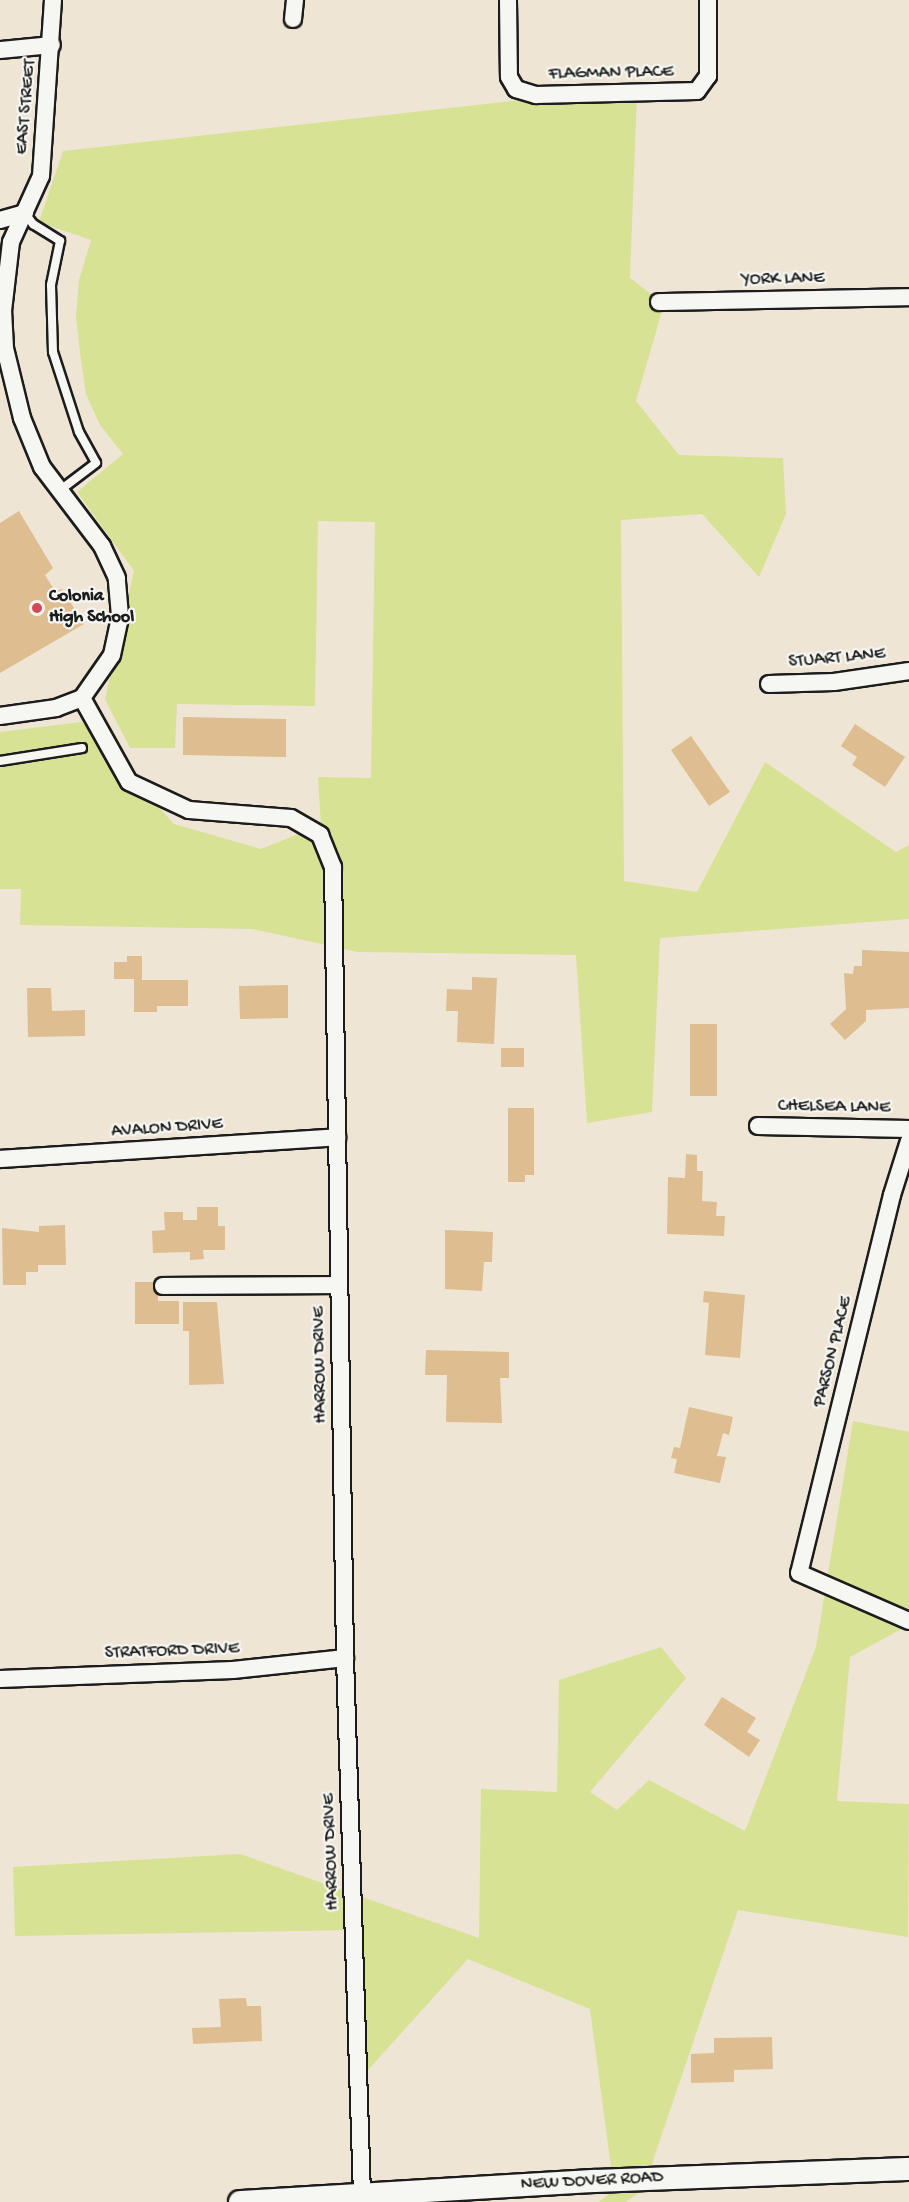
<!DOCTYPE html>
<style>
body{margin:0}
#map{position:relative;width:909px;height:2202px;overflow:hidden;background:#efe5d5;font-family:"Gochi Hand",sans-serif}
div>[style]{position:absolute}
.green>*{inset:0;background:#d7e295}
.building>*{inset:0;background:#debd91}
.roads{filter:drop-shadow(2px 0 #1c1c1c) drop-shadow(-2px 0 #1c1c1c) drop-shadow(0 2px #1c1c1c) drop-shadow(0 -2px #1c1c1c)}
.lane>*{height:8px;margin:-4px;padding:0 4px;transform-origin:4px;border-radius:4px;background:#f6f6f2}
.street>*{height:16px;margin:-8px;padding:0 8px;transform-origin:8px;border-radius:8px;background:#f6f6f2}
.secondary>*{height:22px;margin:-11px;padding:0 11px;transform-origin:11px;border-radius:11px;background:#f6f6f2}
.dots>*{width:16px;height:16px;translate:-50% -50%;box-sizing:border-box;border:3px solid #f6f6f2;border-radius:50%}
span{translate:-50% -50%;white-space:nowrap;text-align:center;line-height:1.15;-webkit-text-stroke:4.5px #f6f6f2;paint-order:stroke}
.street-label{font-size:18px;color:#1c1c1c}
.poi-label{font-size:18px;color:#1c1c1c;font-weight:700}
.left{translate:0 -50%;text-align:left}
</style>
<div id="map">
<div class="green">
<i style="clip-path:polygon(593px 92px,637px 94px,630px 278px,664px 304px,636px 401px,679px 455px,783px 458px,786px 514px,759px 577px,702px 514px,621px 520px,624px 881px,697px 892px,765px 762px,896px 852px,909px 845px,909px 919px,660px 938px,652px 1112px,587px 1123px,576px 955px,358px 952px,253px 929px,20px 925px,21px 889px,0 889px,0 732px,82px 722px,174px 824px,261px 849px,321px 825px,318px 777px,371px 778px,375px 522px,318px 521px,315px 706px,177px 704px,175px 748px,130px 748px,105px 699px,134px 571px,77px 492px,123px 454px,100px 425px,86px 394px,80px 353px,76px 316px,79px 280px,91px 240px,39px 222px,63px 151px)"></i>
<i style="clip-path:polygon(853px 1421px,909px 1432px,909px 1625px,850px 1657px,837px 1801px,909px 1804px,908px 1937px,738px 1910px,643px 2190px,626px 2202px,599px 2202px,614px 2190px,590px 2009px,468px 1959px,368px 2070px,355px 1930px,15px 1936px,13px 1867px,240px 1854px,479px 1938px,481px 1789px,557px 1792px,559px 1680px,661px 1647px,686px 1678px,590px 1792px,617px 1810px,649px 1780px,745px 1831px,816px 1647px)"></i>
</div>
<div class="building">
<i style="clip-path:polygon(19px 511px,53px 568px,45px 575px,55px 591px,62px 589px,84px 624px,0 673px,0 523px)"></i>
<i style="clip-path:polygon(183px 717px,286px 719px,286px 757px,183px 755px)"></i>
<i style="clip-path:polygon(855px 724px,905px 757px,885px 787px,852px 765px,857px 757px,841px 746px)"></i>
<i style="clip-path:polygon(691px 736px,730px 792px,709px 806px,671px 750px)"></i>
<i style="clip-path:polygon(862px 950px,909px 952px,909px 1008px,866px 1010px,866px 1021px,845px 1040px,830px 1024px,846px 1009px,844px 973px,853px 974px,854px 966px,862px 966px)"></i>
<i style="clip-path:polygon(127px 956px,142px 956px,142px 980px,188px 980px,188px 1006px,157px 1006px,157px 1012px,134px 1012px,134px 979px,114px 979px,114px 962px,127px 962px)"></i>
<i style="clip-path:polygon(472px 977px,497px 978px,494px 1044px,457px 1042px,458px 1011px,446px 1011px,447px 989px,472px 990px)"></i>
<i style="clip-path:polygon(288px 985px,288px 1018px,240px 1019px,239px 986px)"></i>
<i style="clip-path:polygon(27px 988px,51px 988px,52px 1011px,85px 1010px,85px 1036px,28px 1037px)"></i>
<i style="clip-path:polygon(690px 1024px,717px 1024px,717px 1096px,690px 1096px)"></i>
<i style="clip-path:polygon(501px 1048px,524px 1048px,524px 1067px,501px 1067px)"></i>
<i style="clip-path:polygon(508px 1108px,534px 1108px,534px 1175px,525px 1175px,525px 1182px,508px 1182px)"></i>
<i style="clip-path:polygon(686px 1154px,697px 1155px,697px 1171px,703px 1171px,702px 1201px,717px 1202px,716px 1216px,725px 1216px,724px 1236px,667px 1234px,668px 1177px,685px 1178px)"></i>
<i style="clip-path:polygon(197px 1207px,218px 1207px,218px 1226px,225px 1226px,225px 1250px,203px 1250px,204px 1259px,190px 1260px,190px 1252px,153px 1253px,152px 1231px,165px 1230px,164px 1212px,183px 1212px,183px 1220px,197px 1220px)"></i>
<i style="clip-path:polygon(65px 1225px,66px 1265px,38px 1265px,38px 1272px,26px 1272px,26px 1285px,3px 1285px,2px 1228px,39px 1232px,39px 1226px)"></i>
<i style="clip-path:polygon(445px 1230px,493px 1232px,492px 1262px,484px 1262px,482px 1291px,445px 1289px)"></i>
<i style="clip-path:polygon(135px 1282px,158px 1282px,158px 1301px,179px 1301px,179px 1324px,135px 1324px)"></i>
<i style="clip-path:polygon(704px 1291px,745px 1295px,740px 1358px,705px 1355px,709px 1303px,703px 1302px)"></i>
<i style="clip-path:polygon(183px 1302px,217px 1302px,224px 1384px,189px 1385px,189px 1331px,183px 1331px)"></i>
<i style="clip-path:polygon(426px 1350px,509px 1352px,509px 1378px,500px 1378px,502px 1423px,446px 1422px,447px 1375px,425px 1375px)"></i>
<i style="clip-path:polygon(689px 1407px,733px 1417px,729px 1435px,723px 1433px,717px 1456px,726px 1457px,720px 1483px,674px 1473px,677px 1459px,671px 1458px,674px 1447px,680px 1448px)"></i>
<i style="clip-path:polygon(722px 1697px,756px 1718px,747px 1732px,760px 1740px,749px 1757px,704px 1725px)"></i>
<i style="clip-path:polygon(246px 1998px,247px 2006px,261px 2006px,262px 2041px,193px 2044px,192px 2028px,221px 2027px,219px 1999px)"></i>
<i style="clip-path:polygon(772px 2037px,773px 2069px,734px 2070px,734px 2082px,691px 2083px,691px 2054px,714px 2053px,714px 2038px)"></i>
</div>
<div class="roads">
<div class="lane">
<i style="left:25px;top:213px;width:14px;rotate:54deg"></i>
<i style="left:33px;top:224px;width:32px;rotate:32deg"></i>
<i style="left:60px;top:241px;width:45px;rotate:101.6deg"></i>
<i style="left:51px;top:285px;width:67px;rotate:88.3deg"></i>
<i style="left:53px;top:352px;width:84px;rotate:72deg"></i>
<i style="left:79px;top:432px;width:35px;rotate:61deg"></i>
<i style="left:96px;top:463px;width:46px;rotate:142.9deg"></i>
<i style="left:0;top:761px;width:83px;rotate:-9deg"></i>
</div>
<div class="street">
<i style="left:508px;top:0;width:77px;rotate:89.3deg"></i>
<i style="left:509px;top:77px;width:14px;rotate:60deg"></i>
<i style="left:516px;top:89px;width:21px;rotate:17deg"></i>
<i style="left:536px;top:95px;width:161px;rotate:-1.4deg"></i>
<i style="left:697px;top:91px;width:19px;rotate:-54deg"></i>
<i style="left:708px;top:76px;width:76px;rotate:-90deg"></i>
<i style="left:293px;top:19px;width:19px;rotate:-84deg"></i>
<i style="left:0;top:50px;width:52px;rotate:-5.5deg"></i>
<i style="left:0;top:220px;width:26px;rotate:-16deg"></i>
<i style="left:659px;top:302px;width:250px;rotate:-1.1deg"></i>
<i style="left:769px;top:684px;width:65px;rotate:-1.8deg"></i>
<i style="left:834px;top:682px;width:76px;rotate:-8.3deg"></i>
<i style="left:82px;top:698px;width:96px;rotate:60.8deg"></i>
<i style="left:129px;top:782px;width:66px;rotate:25deg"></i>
<i style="left:189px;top:810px;width:102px;rotate:4.5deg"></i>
<i style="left:291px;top:818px;width:34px;rotate:30deg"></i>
<i style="left:320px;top:835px;width:35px;rotate:68deg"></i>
<i style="left:333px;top:867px;width:791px;rotate:89.13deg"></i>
<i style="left:345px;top:1658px;width:537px;rotate:88.19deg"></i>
<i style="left:0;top:716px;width:57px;rotate:-8.1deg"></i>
<i style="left:56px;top:708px;width:28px;rotate:-21deg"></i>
<i style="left:82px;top:698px;width:52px;rotate:-55.1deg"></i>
<i style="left:112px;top:655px;width:40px;rotate:-78deg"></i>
<i style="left:120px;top:616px;width:38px;rotate:-95deg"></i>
<i style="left:117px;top:578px;width:35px;rotate:-115deg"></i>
<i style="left:102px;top:546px;width:99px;rotate:-127.2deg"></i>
<i style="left:42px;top:467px;width:53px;rotate:-112.2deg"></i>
<i style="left:22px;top:418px;width:72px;rotate:-103.7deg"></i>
<i style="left:5px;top:348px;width:37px;rotate:-93deg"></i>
<i style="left:3px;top:311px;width:69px;rotate:-83.4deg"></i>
<i style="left:11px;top:242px;width:72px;rotate:-65.6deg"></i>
<i style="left:41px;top:176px;width:176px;rotate:-86.1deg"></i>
<i style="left:758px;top:1126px;width:151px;rotate:1.1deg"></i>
<i style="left:909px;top:1141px;width:57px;rotate:107.5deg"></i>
<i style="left:892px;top:1195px;width:389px;rotate:103.8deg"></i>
<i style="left:799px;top:1573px;width:120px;rotate:23.6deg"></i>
<i style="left:0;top:1159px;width:338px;rotate:-3.7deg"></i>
<i style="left:163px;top:1286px;width:176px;rotate:-0.3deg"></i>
<i style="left:0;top:1679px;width:233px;rotate:-2.2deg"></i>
<i style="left:233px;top:1670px;width:113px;rotate:-6.1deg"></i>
</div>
<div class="secondary">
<i style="left:240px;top:2202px;width:354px;rotate:-3.4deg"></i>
<i style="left:593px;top:2181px;width:316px;rotate:-2.2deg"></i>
</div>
</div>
<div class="dots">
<i style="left:37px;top:608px;background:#d1495b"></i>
</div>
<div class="street-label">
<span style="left:611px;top:74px;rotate:-1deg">FLAGMAN PLACE</span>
<span style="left:27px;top:107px;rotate:-85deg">EAST STREET</span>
<span style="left:783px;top:280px;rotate:-1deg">YORK LANE</span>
<span style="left:837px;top:659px;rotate:-5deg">STUART LANE</span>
<span style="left:834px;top:1108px;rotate:1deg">CHELSEA LANE</span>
<span style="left:167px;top:1129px;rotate:-4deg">AVALON DRIVE</span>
<span style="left:834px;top:1352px;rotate:-76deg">PARSON PLACE</span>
<span style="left:321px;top:1365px;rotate:-91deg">HARROW DRIVE</span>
<span style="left:172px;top:1652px;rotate:-2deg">STRATFORD DRIVE</span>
<span style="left:332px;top:1852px;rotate:-92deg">HARROW DRIVE</span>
<span style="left:592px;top:2182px;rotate:-3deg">NEW DOVER ROAD</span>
</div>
<div class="poi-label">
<span class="left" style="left:49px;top:608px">Colonia<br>High School</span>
</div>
</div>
